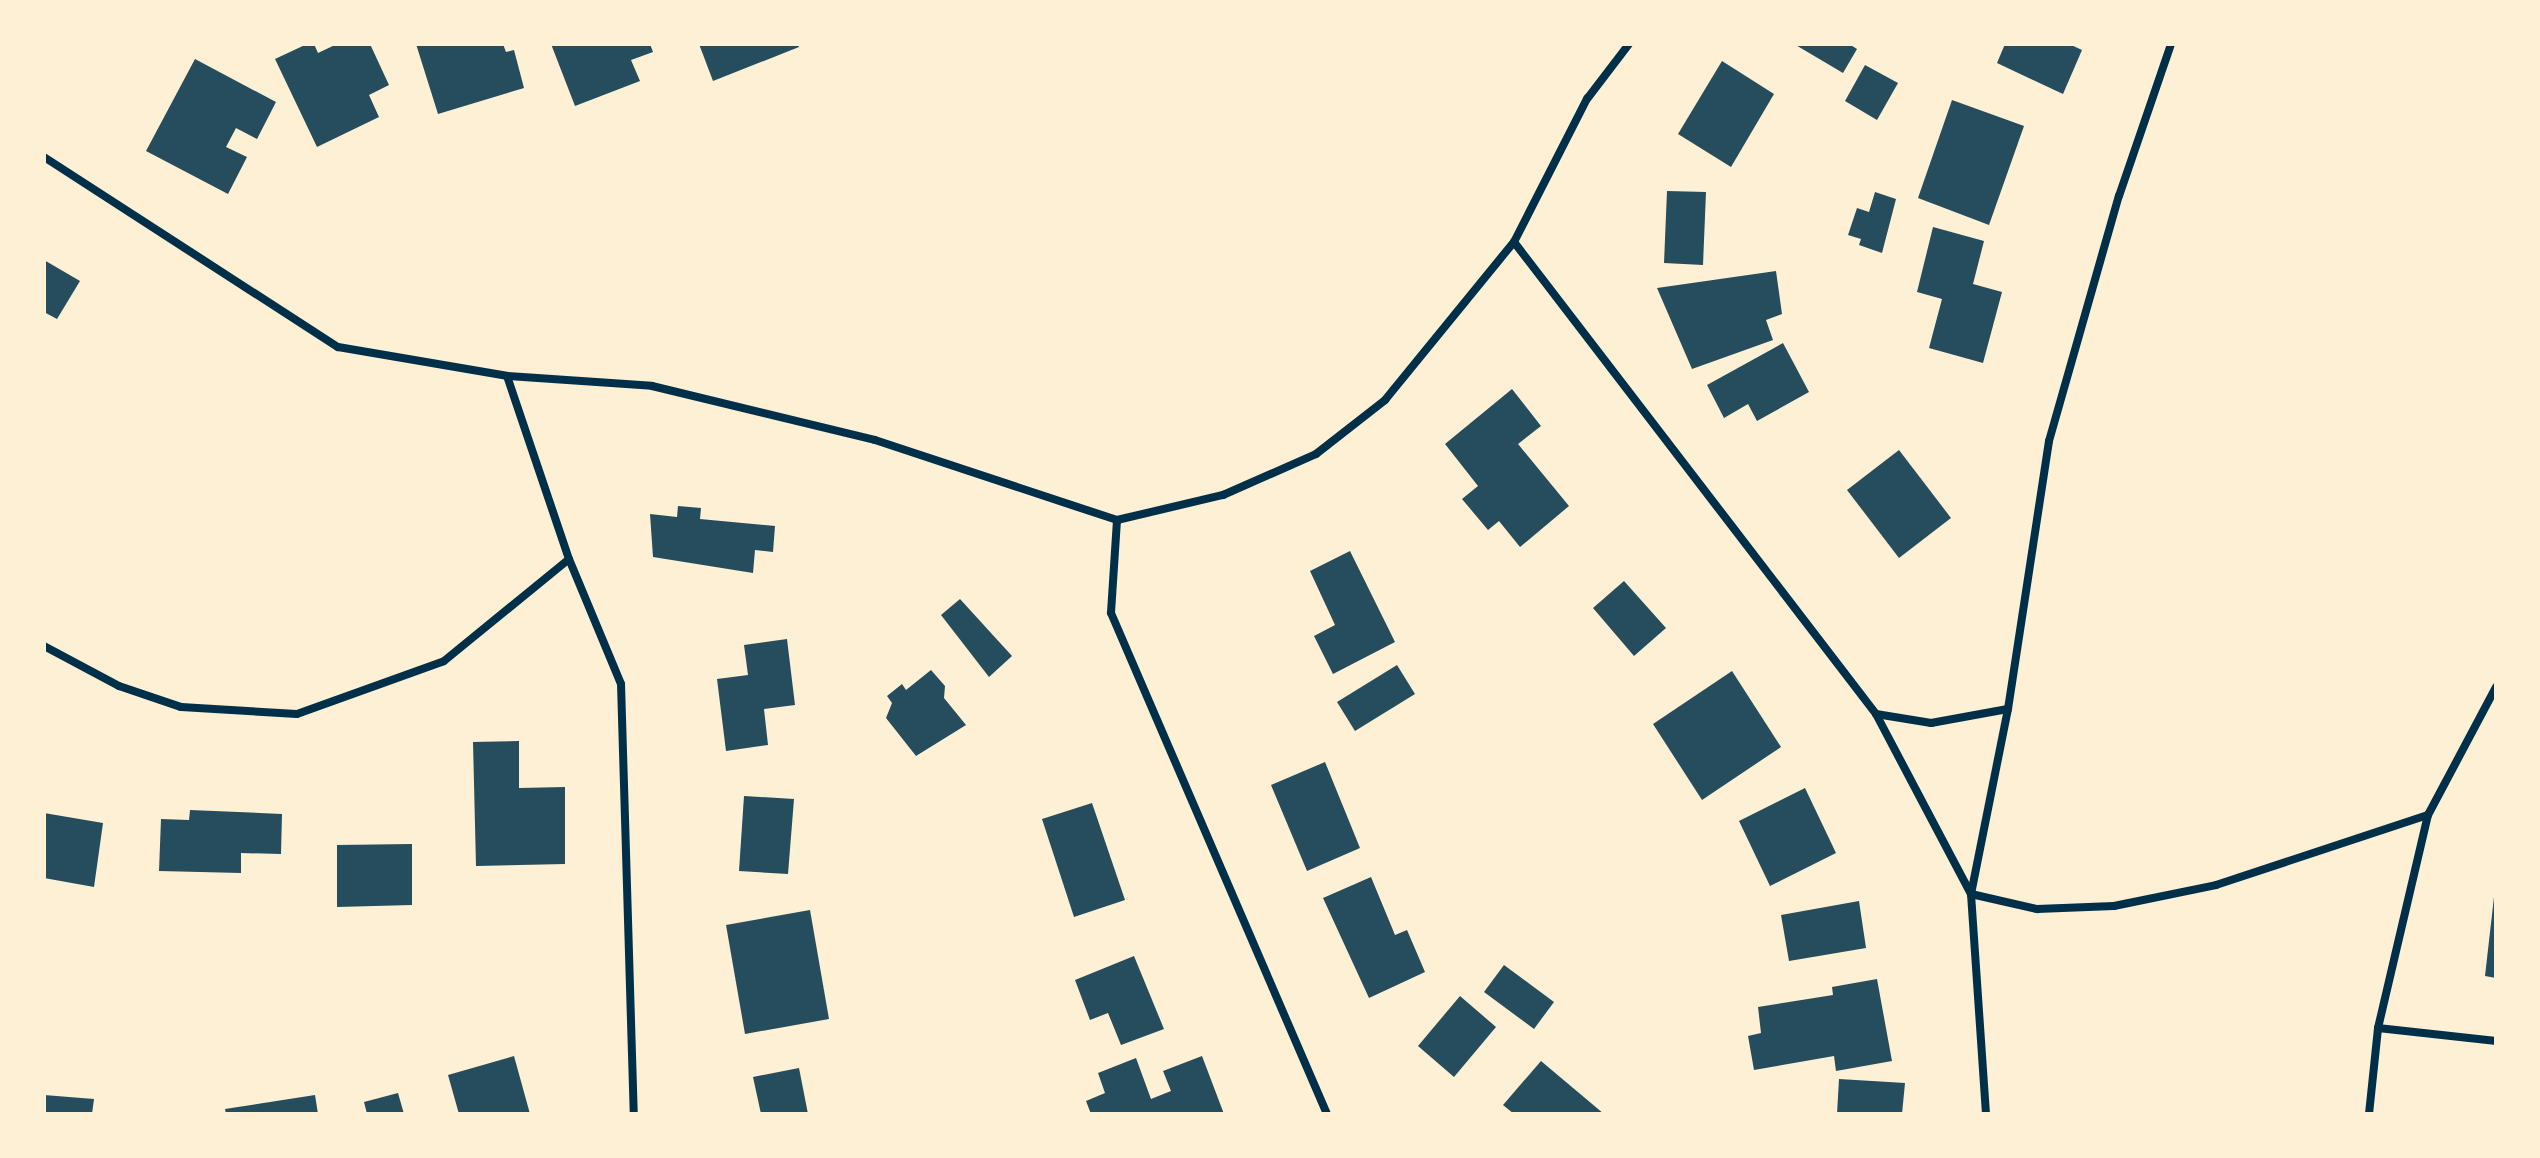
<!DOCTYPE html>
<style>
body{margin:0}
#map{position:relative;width:2540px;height:1158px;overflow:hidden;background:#fdf0d5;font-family:"Archivo Narrow",sans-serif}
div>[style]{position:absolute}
.building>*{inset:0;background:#264d5e}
.minor>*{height:8px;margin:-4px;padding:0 4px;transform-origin:4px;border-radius:4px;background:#003049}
span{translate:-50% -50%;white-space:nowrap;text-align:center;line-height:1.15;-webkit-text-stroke:8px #fdf0d5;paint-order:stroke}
.frame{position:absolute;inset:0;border:46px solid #fdf0d5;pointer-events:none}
</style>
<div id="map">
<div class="building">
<i style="clip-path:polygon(307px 44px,314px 44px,318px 53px,337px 44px,370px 44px,389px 85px,369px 95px,379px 117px,317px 147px,275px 59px)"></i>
<i style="clip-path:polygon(416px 44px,503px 44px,506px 52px,514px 50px,524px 88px,438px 114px)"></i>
<i style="clip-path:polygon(551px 44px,650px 44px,653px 52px,631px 60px,640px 81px,575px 106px)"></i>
<i style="clip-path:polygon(699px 44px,798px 44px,799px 47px,713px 81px)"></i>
<i style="clip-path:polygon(1794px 44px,1849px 44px,1857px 49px,1843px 73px)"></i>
<i style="clip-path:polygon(2005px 44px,2069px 44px,2082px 50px,2063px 94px,1997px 63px)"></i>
<i style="clip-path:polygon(195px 59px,276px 102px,257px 139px,236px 128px,226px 147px,247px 157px,228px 194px,146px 151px)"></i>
<i style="clip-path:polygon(1722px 61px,1774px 94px,1731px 167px,1678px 134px)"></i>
<i style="clip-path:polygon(1865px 65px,1898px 83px,1877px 120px,1845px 101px)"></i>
<i style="clip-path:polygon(1952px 100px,2024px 126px,1989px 225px,1918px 198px)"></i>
<i style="clip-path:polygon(1667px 191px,1706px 192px,1703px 265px,1664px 263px)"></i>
<i style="clip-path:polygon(1875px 192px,1896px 199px,1882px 253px,1859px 245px,1861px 239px,1848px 235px,1857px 208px,1869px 212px)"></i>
<i style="clip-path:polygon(1933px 227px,1984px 241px,1973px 284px,2002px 292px,1983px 363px,1929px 348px,1942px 299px,1917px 292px)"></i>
<i style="clip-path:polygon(44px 260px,80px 281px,57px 319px,44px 312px)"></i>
<i style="clip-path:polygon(1776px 271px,1782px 314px,1766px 320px,1773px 340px,1692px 369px,1657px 288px)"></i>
<i style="clip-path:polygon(1783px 343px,1809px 392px,1757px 421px,1748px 404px,1724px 418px,1707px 385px)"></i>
<i style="clip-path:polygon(1512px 389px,1541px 426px,1518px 444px,1569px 506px,1520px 547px,1499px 521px,1488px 530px,1462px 499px,1478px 486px,1445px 444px)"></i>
<i style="clip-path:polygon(1899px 450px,1951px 518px,1899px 558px,1847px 490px)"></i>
<i style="clip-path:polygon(678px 506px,701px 508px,700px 519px,775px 526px,773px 552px,755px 550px,753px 573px,653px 557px,650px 514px,677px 517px)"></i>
<i style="clip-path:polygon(1350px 551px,1395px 642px,1333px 674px,1314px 636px,1335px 625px,1310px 571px)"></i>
<i style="clip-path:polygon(1624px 581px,1666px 628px,1634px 656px,1593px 608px)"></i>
<i style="clip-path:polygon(960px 599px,1012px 656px,989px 677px,941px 615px)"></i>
<i style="clip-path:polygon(787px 639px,795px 705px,764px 709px,768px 745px,726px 751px,717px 679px,748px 675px,744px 645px)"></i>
<i style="clip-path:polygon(1397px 665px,1415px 694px,1355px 731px,1337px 702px)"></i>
<i style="clip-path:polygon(931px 670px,945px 686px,944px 698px,966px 725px,916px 756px,886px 718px,892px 703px,887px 696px,902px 684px,906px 690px)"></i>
<i style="clip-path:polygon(1732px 671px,1781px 747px,1702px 800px,1653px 724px)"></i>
<i style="clip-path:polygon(519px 741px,519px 788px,565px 787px,565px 864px,476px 866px,473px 742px)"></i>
<i style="clip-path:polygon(1325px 762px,1360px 848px,1307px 871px,1271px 785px)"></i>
<i style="clip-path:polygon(1805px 788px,1836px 853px,1770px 886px,1739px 821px)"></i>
<i style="clip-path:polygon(744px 796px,794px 799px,788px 874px,739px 871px)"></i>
<i style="clip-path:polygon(1092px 803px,1125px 900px,1074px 917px,1042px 819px)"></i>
<i style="clip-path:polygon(190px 810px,282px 814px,281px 854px,241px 853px,241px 873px,159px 871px,161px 819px,189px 820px)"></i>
<i style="clip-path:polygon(44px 813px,103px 823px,94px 887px,44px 878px)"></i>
<i style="clip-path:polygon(412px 844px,412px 905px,337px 907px,337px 845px)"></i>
<i style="clip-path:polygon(1371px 877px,1395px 935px,1407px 930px,1425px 972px,1369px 998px,1323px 898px)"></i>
<i style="clip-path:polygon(2494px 897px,2496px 897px,2496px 978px,2485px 976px)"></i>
<i style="clip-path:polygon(1859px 901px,1866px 948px,1789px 961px,1781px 915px)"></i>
<i style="clip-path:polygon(810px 910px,829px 1019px,745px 1034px,726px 925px)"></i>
<i style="clip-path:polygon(1134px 956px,1164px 1029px,1121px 1045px,1108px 1013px,1090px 1020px,1075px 980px)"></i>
<i style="clip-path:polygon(1504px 965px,1554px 1002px,1534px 1029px,1484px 992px)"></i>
<i style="clip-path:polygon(1877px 979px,1892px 1061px,1836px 1071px,1834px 1056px,1754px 1070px,1748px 1036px,1761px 1033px,1758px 1007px,1833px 995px,1832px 987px)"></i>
<i style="clip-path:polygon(1460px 996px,1496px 1027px,1454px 1077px,1418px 1046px)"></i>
<i style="clip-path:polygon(514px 1056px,530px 1114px,459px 1114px,448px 1075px)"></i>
<i style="clip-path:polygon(1202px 1056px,1224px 1114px,1091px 1114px,1086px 1101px,1105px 1093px,1098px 1073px,1136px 1058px,1151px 1099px,1171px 1091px,1163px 1071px)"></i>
<i style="clip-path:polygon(1541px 1061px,1604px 1114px,1514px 1114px,1503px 1105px)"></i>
<i style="clip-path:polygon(799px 1068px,808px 1114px,761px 1114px,753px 1077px)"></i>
<i style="clip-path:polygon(1839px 1079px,1905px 1083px,1902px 1114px,1837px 1114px)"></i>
<i style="clip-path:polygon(398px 1093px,404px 1114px,367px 1114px,364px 1102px)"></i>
<i style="clip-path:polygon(44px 1095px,94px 1099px,92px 1114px,44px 1114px)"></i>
<i style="clip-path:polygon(315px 1095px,318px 1114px,226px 1114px,225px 1109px)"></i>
</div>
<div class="minor">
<i style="left:44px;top:157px;width:350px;rotate:32.9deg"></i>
<i style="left:338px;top:347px;width:171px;rotate:9.7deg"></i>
<i style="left:507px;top:376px;width:145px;rotate:3.9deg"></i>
<i style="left:652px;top:386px;width:229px;rotate:13.6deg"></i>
<i style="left:875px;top:440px;width:255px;rotate:18.3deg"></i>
<i style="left:1117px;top:520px;width:109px;rotate:-13.3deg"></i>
<i style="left:1223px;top:495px;width:102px;rotate:-23.8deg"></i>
<i style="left:1316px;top:454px;width:88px;rotate:-38deg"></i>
<i style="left:1385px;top:400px;width:204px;rotate:-50.8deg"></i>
<i style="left:1514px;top:242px;width:161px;rotate:-63deg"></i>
<i style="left:1587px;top:99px;width:69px;rotate:-52.6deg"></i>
<i style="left:1514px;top:242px;width:595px;rotate:52.51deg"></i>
<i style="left:1876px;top:714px;width:204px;rotate:62.2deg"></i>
<i style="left:1971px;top:894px;width:68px;rotate:12.8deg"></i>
<i style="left:2037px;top:909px;width:77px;rotate:-2.2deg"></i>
<i style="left:2114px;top:906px;width:104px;rotate:-11.6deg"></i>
<i style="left:2216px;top:885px;width:223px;rotate:-18.3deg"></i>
<i style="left:507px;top:376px;width:193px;rotate:71.3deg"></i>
<i style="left:569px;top:559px;width:135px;rotate:67.4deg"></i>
<i style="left:621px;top:684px;width:430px;rotate:88.3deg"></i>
<i style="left:1117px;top:520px;width:93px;rotate:93.7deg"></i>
<i style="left:1111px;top:613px;width:546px;rotate:66.68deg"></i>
<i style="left:44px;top:646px;width:85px;rotate:28.1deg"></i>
<i style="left:119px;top:686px;width:65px;rotate:18.7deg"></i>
<i style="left:181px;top:707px;width:116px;rotate:3.5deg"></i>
<i style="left:297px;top:714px;width:156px;rotate:-19.8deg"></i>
<i style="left:444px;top:661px;width:161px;rotate:-39.2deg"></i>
<i style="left:1876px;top:714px;width:56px;rotate:9.3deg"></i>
<i style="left:1931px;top:723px;width:78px;rotate:-10.3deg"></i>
<i style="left:2378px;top:1028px;width:119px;rotate:6.3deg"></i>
<i style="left:1986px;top:1114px;width:221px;rotate:-93.9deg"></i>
<i style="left:1971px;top:894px;width:189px;rotate:-78.7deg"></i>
<i style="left:2008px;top:709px;width:271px;rotate:-81.3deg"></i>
<i style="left:2049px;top:441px;width:255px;rotate:-74.1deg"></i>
<i style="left:2119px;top:196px;width:161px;rotate:-71.1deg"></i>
<i style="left:2369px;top:1114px;width:86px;rotate:-84deg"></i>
<i style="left:2378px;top:1028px;width:219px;rotate:-76.8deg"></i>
<i style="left:2428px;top:815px;width:145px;rotate:-62deg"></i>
</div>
<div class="frame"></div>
</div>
